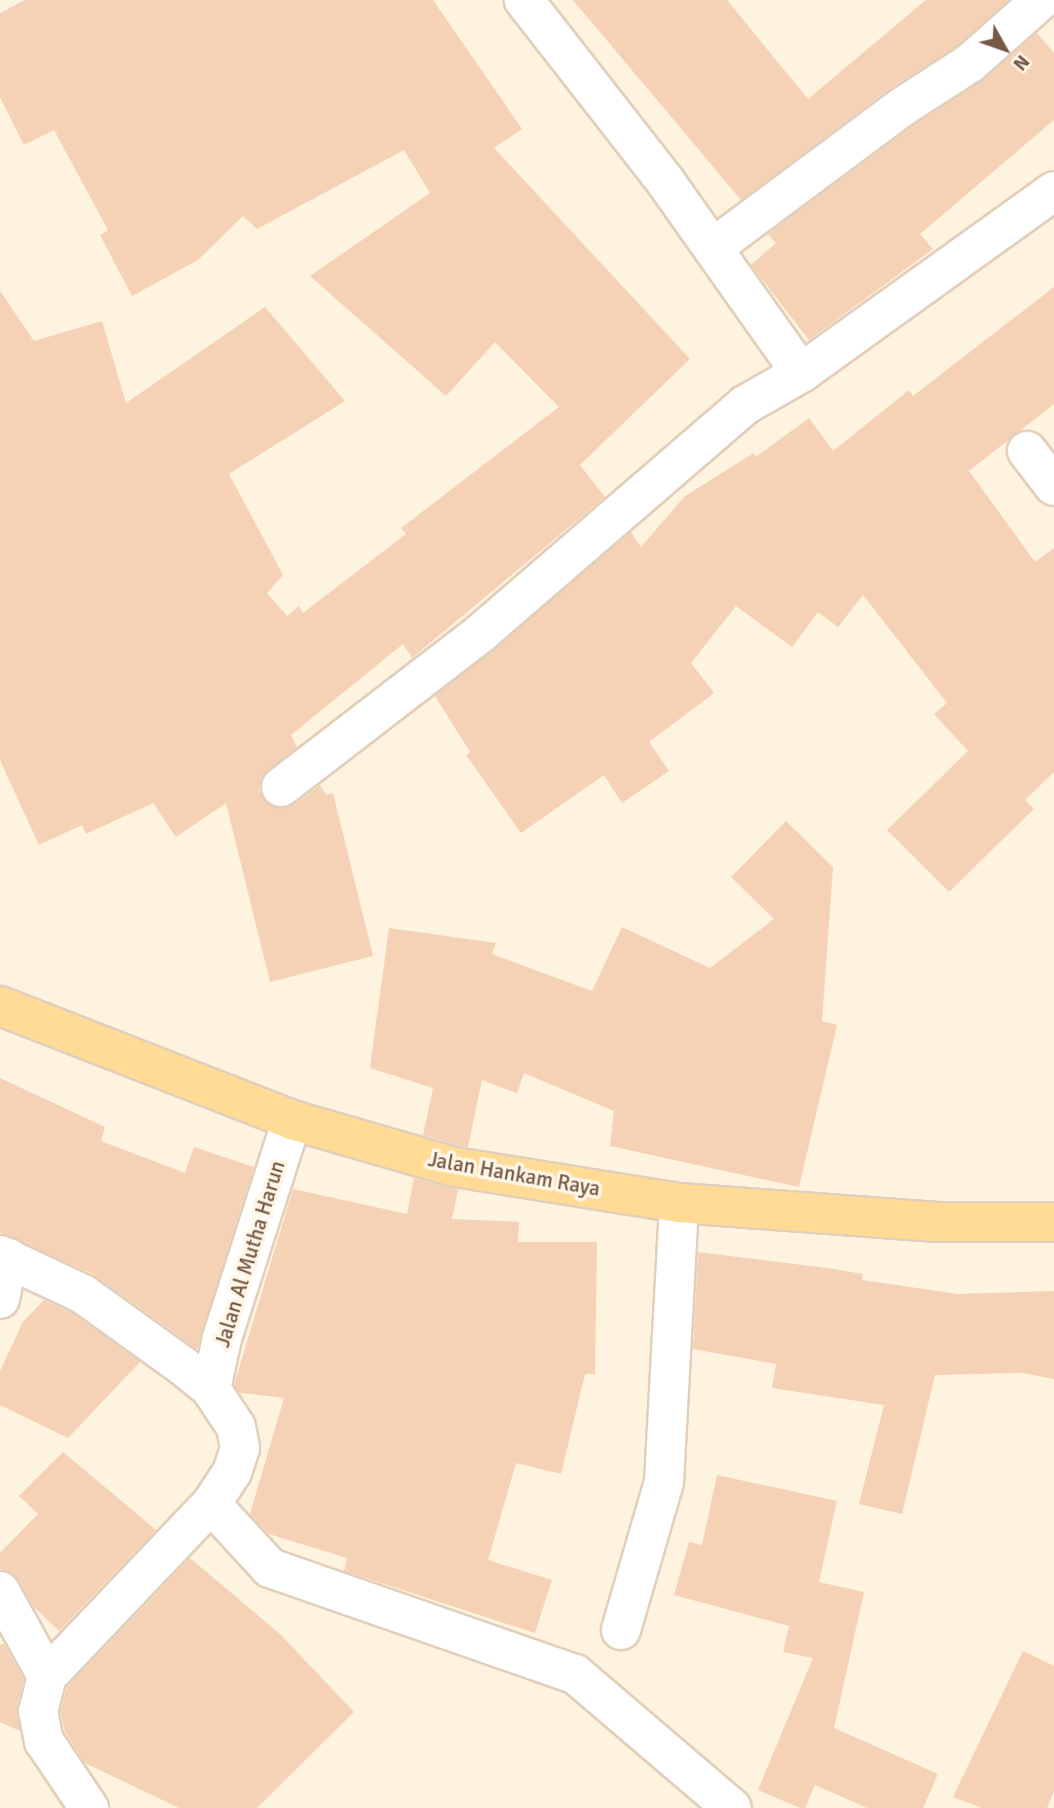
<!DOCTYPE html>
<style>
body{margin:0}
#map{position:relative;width:1054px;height:1808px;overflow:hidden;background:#fef3df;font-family:Signika,sans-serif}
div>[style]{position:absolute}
.building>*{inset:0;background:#f5d1b5}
.roads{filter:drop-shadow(2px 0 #e2cfbb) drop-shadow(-2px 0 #e2cfbb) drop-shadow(0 2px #e2cfbb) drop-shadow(0 -2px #e2cfbb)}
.minor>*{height:38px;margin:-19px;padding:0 19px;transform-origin:19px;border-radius:19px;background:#fff}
.major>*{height:38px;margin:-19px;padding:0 19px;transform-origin:19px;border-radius:19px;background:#ffdb95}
span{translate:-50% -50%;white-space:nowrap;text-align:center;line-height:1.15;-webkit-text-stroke:7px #fff6e7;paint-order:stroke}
.street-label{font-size:21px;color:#755845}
.north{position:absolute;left:970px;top:14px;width:70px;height:70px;-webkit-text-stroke:5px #fff6e7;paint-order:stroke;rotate:130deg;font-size:19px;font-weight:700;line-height:28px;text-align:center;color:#755845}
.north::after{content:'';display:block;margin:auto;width:24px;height:32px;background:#755845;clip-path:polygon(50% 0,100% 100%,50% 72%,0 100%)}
</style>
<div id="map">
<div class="building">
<i style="clip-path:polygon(25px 0,433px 0,522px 129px,494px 148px,690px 359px,580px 465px,605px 497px,412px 658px,403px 644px,291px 735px,297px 747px,261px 778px,259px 791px,273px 807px,294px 805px,320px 785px,326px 795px,333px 793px,373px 956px,270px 982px,226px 803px,176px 837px,153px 803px,86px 834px,82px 825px,39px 845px,0 760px,0 291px,34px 341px,102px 321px,126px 403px,265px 307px,345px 401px,229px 474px,283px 575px,267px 593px,287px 616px,299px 606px,303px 613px,406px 534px,401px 528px,559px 407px,495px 342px,446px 396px,310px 276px,430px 193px,404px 150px,257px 229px,243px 216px,198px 260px,132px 296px,100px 235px,108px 230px,54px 130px,24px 145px,0 97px,0 13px)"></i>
<i style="clip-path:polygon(573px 0,727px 0,808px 99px,926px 0,1008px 0,957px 46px,889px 89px,741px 200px)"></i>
<i style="clip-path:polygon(1037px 33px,1054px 53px,1054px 120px,920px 234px,933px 249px,809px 340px,751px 265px,776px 243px,768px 234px,914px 125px,982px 81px)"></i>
<i style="clip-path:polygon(1054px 287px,1054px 404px,969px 471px,1035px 562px,1054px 548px,1054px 772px,1025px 800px,1034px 809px,949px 892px,887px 830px,968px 751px,934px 714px,947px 703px,863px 595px,838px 627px,818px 612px,792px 647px,736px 606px,691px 663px,714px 693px,649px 742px,669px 771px,622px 803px,604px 775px,521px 833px,466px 755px,470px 752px,435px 696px,631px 532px,641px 547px,685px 496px,754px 453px,756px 457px,809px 418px,833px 451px,909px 390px,913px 396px)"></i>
<i style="clip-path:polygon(786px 821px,833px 867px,822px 1021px,837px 1025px,799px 1187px,610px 1146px,614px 1111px,524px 1073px,517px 1093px,482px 1080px,468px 1147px,460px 1146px,423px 1135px,433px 1088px,370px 1068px,389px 928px,496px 943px,492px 954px,592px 991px,622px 927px,710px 968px,774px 919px,731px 877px)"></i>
<i style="clip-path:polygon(0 1078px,105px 1127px,101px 1141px,185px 1173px,194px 1147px,254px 1167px,197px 1349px,93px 1274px,0 1233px)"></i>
<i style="clip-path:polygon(414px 1178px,458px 1190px,452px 1219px,519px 1222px,518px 1242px,597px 1242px,595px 1374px,585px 1374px,561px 1474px,516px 1463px,488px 1560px,552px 1580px,535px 1633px,344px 1571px,347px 1558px,269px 1534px,250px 1514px,284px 1398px,240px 1393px,234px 1385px,293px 1189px,407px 1214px)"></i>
<i style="clip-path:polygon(698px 1252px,827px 1268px,863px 1274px,862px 1280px,958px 1294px,1054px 1291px,1054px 1379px,1022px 1373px,935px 1375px,902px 1514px,859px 1504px,884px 1405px,772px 1388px,776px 1364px,693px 1349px)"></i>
<i style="clip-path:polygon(44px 1300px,72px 1313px,140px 1362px,68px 1438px,0 1405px,0 1371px,23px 1322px)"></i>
<i style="clip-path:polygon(63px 1452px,156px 1530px,59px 1631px,33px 1606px,19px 1580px,0 1569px,0 1553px,38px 1514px,19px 1496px)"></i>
<i style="clip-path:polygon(717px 1475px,837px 1501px,819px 1582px,864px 1592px,834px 1728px,938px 1774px,923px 1808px,867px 1808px,815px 1785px,805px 1808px,800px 1808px,758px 1790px,813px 1658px,783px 1652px,789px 1626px,674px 1595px,689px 1542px,702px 1545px)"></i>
<i style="clip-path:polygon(190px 1558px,280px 1634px,354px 1712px,257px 1808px,179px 1808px,85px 1763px,65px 1732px,60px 1712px,67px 1687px)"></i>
<i style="clip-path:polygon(4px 1644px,24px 1679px,17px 1706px,20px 1731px,0 1722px,0 1645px)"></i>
<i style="clip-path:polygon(1023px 1651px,1054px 1666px,1054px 1791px,1047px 1808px,982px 1808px,953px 1797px)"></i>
</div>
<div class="roads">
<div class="minor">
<i style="left:714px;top:247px;width:234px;rotate:-36.7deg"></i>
<i style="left:902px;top:107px;width:81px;rotate:-32.9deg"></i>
<i style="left:970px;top:63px;width:95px;rotate:-41.6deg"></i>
<i style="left:801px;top:373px;width:312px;rotate:-35.7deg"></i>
<i style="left:1027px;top:451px;width:44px;rotate:52.4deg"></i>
<i style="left:281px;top:787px;width:254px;rotate:-37.6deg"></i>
<i style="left:482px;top:632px;width:347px;rotate:-40.8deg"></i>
<i style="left:745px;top:405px;width:64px;rotate:-29.7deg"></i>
<i style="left:801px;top:373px;width:234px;rotate:-125.3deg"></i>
<i style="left:666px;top:182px;width:231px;rotate:-128deg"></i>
<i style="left:0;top:1255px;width:92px;rotate:25.2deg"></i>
<i style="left:83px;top:1294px;width:123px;rotate:35.8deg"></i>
<i style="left:183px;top:1366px;width:36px;rotate:39deg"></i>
<i style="left:211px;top:1389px;width:45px;rotate:56.7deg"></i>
<i style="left:236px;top:1427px;width:21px;rotate:79deg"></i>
<i style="left:240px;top:1448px;width:25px;rotate:108deg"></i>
<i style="left:232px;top:1472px;width:38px;rotate:123deg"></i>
<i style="left:211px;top:1504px;width:238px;rotate:133.6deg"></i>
<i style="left:47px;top:1676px;width:36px;rotate:104deg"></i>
<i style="left:38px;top:1711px;width:31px;rotate:79deg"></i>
<i style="left:44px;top:1741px;width:81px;rotate:56.1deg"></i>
<i style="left:0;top:1299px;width:42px;rotate:-79deg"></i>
<i style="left:211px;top:1389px;width:52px;rotate:-77.8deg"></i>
<i style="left:222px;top:1338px;width:229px;rotate:-72.2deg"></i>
<i style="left:211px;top:1504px;width:87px;rotate:47.3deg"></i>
<i style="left:270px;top:1568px;width:323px;rotate:19.2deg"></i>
<i style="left:575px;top:1674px;width:206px;rotate:40.5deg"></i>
<i style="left:0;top:1591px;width:97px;rotate:61.1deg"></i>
<i style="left:621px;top:1630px;width:154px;rotate:-73.8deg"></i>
<i style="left:664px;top:1482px;width:279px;rotate:-86.9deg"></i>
</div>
<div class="major">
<i style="left:0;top:1006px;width:313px;rotate:21.3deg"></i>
<i style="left:292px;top:1120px;width:170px;rotate:16.1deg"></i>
<i style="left:455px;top:1167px;width:227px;rotate:9.1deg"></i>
<i style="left:679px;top:1203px;width:259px;rotate:4.2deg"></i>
<i style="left:937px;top:1222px;width:117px"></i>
</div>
</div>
<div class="street-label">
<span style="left:514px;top:1174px;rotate:10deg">Jalan Hankam Raya</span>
<span style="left:250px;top:1254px;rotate:-73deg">Jalan Al Mutha Harun</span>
</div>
<div class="north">N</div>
</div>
